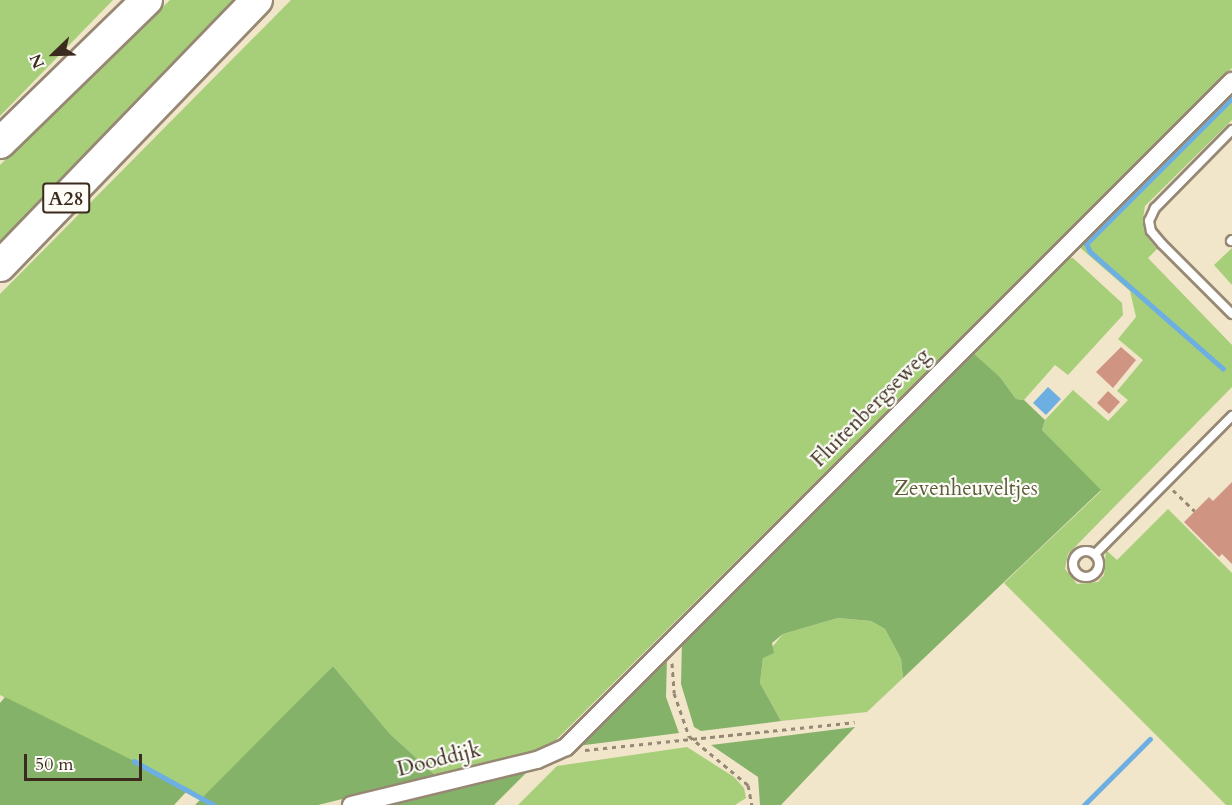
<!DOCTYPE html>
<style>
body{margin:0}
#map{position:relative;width:1232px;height:805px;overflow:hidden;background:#f1e5ca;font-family:Cardo,serif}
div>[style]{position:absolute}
.green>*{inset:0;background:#a7cf79}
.forest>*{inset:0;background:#85b269}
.water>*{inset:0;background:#6dafe2}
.stream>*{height:4.5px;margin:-2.25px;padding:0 2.25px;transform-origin:2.25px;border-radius:2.25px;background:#6dafe2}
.building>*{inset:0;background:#cf9582}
.path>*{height:3px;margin-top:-1.5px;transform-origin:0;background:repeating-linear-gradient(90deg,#968874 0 4.5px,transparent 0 9px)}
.roads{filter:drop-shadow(2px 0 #968874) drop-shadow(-2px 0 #968874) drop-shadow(0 2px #968874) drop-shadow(0 -2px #968874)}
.lane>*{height:8px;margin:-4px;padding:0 4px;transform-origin:4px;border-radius:4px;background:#fff}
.lane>.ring{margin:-4px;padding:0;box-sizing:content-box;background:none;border:8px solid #fff;border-radius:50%}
.street>*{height:16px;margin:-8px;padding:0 8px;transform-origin:8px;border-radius:8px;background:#fff}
.highway>*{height:30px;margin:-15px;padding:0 15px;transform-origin:15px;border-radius:15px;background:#fff}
span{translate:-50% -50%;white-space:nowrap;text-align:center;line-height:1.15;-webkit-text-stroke:4.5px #fdfcf7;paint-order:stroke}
.shield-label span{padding:2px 4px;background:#fdfcf7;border:2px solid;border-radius:4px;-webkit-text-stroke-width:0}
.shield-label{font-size:20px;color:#3b2a1e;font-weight:700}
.street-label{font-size:21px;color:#3b2a1e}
.park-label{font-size:21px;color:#5b5c39}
.north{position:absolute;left:24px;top:24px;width:60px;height:60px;-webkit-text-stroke:4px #fdfcf7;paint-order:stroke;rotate:247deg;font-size:16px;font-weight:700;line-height:24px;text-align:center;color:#3b2a1e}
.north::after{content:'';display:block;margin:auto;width:21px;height:27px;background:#3b2a1e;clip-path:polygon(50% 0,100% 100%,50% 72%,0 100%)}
.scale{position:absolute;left:24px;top:754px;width:118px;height:27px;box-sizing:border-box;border:3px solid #3b2a1e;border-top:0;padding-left:8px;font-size:18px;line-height:21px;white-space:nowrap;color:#3b2a1e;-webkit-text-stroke:4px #fdfcf7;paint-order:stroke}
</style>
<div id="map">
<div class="green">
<i style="clip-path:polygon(0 0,113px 0,0 116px)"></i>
<i style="clip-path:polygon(170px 0,245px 0,0 250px,0 165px)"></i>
<i style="clip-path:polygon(291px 0,1232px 0,1232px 68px,547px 749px,436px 776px,390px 734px,333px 666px,202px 799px,0 695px,0 294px)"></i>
<i style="clip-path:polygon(1232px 87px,1232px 120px,1145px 206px,1143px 219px,1148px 238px,1157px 249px,1148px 258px,1232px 345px,1232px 387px,1068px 554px,1065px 569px,1077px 584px,1098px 582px,1104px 575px,1106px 550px,1117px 560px,1168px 509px,1232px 573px,1232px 805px,1226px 805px,1004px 583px,1101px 491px,1042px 430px,1045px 420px,1073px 390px,1108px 421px,1128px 400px,1117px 391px,1143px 360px,1118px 339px,1136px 317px,1130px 291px,1077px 245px)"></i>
<i style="clip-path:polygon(1232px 248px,1232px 285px,1214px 265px)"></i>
<i style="clip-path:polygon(1064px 257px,1073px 258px,1122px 303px,1123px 315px,1068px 375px,1055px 365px,1024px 400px,1016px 399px,1000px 377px,971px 351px)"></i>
<i style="clip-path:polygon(838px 618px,871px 621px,885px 629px,901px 659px,903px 678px,867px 712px,781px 721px,760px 683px,763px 658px,783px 634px)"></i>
<i style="clip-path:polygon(687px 747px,734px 777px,744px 788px,746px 798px,735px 805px,518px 805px,557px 766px)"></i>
</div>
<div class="forest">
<i style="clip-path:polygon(971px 351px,1000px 377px,1016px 399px,1024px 400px,1045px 420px,1042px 430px,1101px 490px,903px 678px,901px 659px,885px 629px,871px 621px,838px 618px,783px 634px,772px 643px,774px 653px,763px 658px,760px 683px,781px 721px,701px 731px,694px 727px,681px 684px,682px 641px)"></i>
<i style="clip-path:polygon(667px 657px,666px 697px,679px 733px,577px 746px)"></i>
<i style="clip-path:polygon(333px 666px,390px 734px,436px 776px,318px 805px,195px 805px)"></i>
<i style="clip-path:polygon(5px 697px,134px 761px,188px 790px,174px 805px,0 805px,0 703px)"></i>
<i style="clip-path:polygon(855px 727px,781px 805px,760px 805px,758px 777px,711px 745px)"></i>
<i style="clip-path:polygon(527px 772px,494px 805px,388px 805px)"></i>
</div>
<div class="water">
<i style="clip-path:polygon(1048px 387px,1061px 399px,1046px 415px,1033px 403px)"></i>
</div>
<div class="stream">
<i style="left:1223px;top:369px;width:177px;rotate:-138.7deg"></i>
<i style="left:1090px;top:252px;width:9px;rotate:-117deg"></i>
<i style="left:1086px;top:244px;width:206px;rotate:-45deg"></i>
<i style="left:134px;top:761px;width:91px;rotate:28.8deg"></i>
<i style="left:1084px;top:805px;width:93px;rotate:-45deg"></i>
</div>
<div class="building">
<i style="clip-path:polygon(1121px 347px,1136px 360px,1113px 388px,1096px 372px)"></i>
<i style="clip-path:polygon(1108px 391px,1120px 402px,1109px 414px,1097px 403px)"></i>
<i style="clip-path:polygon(1232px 482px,1232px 564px,1222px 554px,1219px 557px,1184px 522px,1209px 497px,1213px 501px)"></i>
</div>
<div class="path">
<i style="left:1173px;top:490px;width:30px;rotate:44deg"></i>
<i style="left:672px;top:663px;width:30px;rotate:86deg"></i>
<i style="left:674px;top:693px;width:46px;rotate:70.8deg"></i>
<i style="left:689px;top:736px;width:77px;rotate:39.7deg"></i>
<i style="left:748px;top:785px;width:20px;rotate:79deg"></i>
<i style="left:585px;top:750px;width:271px;rotate:-5.9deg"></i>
</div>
<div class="roads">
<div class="lane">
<i style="left:1232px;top:130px;width:110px;rotate:134.6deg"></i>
<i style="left:1155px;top:208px;width:14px;rotate:115deg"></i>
<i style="left:1149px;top:221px;width:10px;rotate:79deg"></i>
<i style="left:1151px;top:231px;width:17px;rotate:50deg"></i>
<i style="left:1162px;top:244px;width:99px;rotate:45deg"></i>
<i style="left:1231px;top:241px;width:1px;rotate:-45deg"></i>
<i class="ring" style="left:1073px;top:551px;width:18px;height:18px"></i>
<i style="left:1096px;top:553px;width:193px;rotate:-45.2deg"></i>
</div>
<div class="street">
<i style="left:351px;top:805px;width:191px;rotate:-13.6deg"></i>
<i style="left:537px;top:760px;width:32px;rotate:-24deg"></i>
<i style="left:566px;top:747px;width:942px;rotate:-45deg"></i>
</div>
<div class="highway">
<i style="left:0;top:143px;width:205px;rotate:-44.2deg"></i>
<i style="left:0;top:266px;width:370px;rotate:-46deg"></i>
</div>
</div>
<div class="shield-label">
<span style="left:66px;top:198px">A28</span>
</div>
<div class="street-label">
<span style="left:871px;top:408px;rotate:-45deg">Fluitenbergseweg</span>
<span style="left:439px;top:760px;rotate:-14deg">Dooddijk</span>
</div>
<div class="park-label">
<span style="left:966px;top:489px">Zevenheuveltjes</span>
</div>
<div class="north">N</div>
<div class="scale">50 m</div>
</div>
